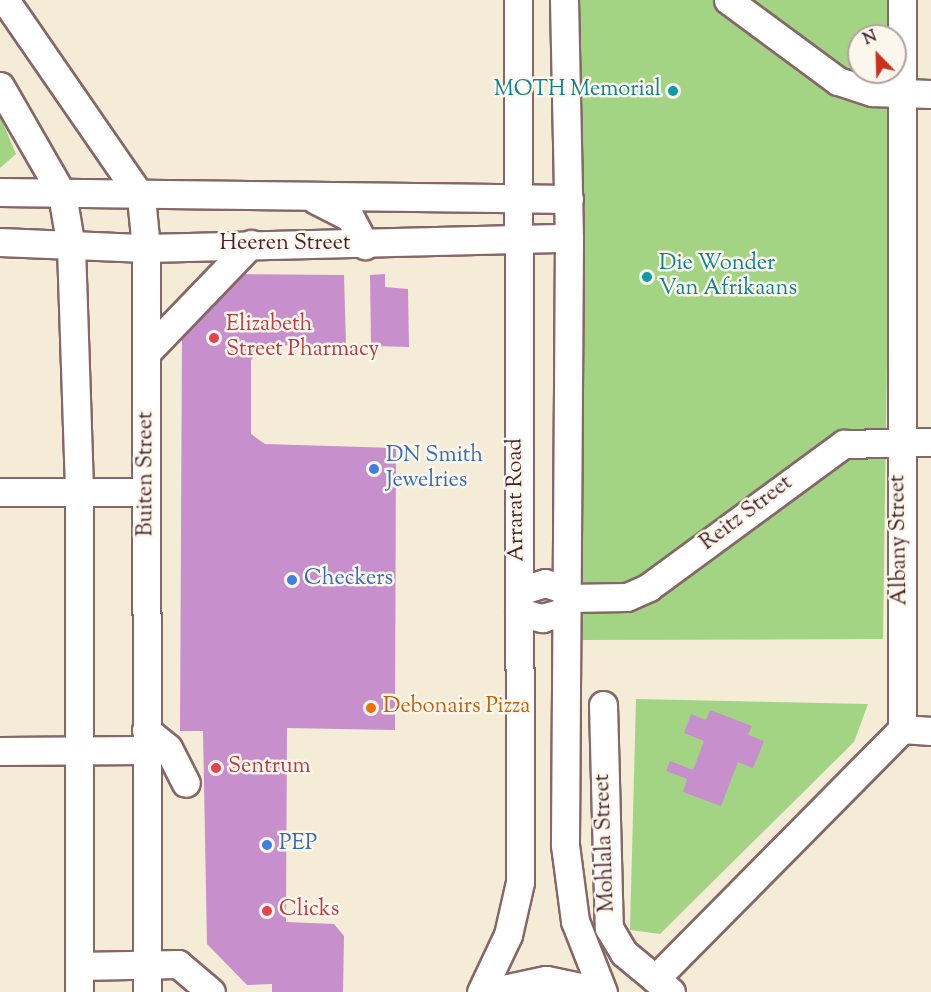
<!DOCTYPE html>
<style>
body{margin:0}
#map{position:relative;width:931px;height:992px;overflow:hidden;background:#f5ecd7;font-family:"Sorts Mill Goudy",serif}
div>[style]{position:absolute}
.green>*{inset:0;background:#a2d484}
.building>*{inset:0;background:#c88fcd}
.roads{filter:drop-shadow(2px 0 #866767) drop-shadow(-2px 0 #866767) drop-shadow(0 2px #866767) drop-shadow(0 -2px #866767)}
.minor>*{height:27px;margin:-13.5px;padding:0 13.5px;transform-origin:13.5px;border-radius:13.5px;background:#fff}
.major>*{height:33px;margin:-16.5px;padding:0 16.5px;transform-origin:16.5px;border-radius:16.5px;background:#fff}
.dots>*{width:16px;height:16px;translate:-50% -50%;box-sizing:border-box;border:3px solid #fbf7ec;border-radius:50%}
span{translate:-50% -50%;white-space:nowrap;text-align:center;line-height:1.15;-webkit-text-stroke:5px #fbf7ec;paint-order:stroke}
.culture-label{font-size:22px;color:#0d838f}
.right{translate:-100% -50%;text-align:right}
.left{translate:0 -50%;text-align:left}
.street-label{font-size:22px;color:#4a1f2b}
.health-label{font-size:22px;color:#be3a42}
.shop-label{font-size:22px;color:#366cbe}
.food-label{font-size:22px;color:#c56008}
.north{position:absolute;left:847px;top:24px;width:60px;height:60px;box-sizing:border-box;background:#fbf7ec;border:2px solid #b4a19f;border-radius:50%;rotate:337deg;font-size:16px;font-weight:700;line-height:24px;text-align:center;color:#4a1f2b}
.north::after{content:'';display:block;margin:auto;width:21px;height:27px;background:#c8321e;clip-path:polygon(50% 0,100% 100%,50% 72%,0 100%)}
</style>
<div id="map">
<div class="green">
<i style="clip-path:polygon(575px 0,892px 0,892px 36px,859px 36px,859px 72px,891px 72px,883px 639px,579px 640px)"></i>
<i style="clip-path:polygon(0 116px,16px 154px,0 168px)"></i>
<i style="clip-path:polygon(636px 699px,868px 704px,854px 742px,660px 934px,630px 930px)"></i>
</div>
<div class="building">
<i style="clip-path:polygon(240px 274px,344px 275px,346px 344px,264px 346px,251px 360px,251px 434px,265px 444px,396px 448px,395px 730px,287px 728px,286px 922px,334px 924px,344px 936px,343px 992px,272px 992px,272px 984px,247px 985px,207px 944px,203px 731px,180px 731px,182px 332px)"></i>
<i style="clip-path:polygon(385px 274px,385px 287px,408px 289px,409px 347px,371px 346px,370px 275px)"></i>
<i style="clip-path:polygon(710px 710px,752px 726px,748px 735px,764px 741px,753px 768px,738px 762px,721px 806px,683px 792px,687px 779px,666px 771px,670px 761px,693px 770px,704px 741px,684px 733px,691px 714px,706px 720px)"></i>
</div>
<div class="roads">
<div class="minor">
<i style="left:5px;top:0;width:239px;rotate:55.4deg"></i>
<i style="left:141px;top:197px;width:51px;rotate:84.4deg"></i>
<i style="left:146px;top:248px;width:744px;rotate:89.92deg"></i>
<i style="left:564px;top:0;width:238px;rotate:88.8deg"></i>
<i style="left:569px;top:238px;width:607px;rotate:90.38deg"></i>
<i style="left:565px;top:845px;width:77px;rotate:82.5deg"></i>
<i style="left:575px;top:921px;width:76px;rotate:68.5deg"></i>
<i style="left:728px;top:0;width:137px;rotate:36.4deg"></i>
<i style="left:838px;top:81px;width:36px;rotate:18deg"></i>
<i style="left:872px;top:92px;width:59px;rotate:1.9deg"></i>
<i style="left:0;top:86px;width:125px;rotate:60.1deg"></i>
<i style="left:62px;top:194px;width:54px;rotate:80.4deg"></i>
<i style="left:71px;top:247px;width:245px;rotate:88.1deg"></i>
<i style="left:79px;top:492px;width:500px;rotate:90deg"></i>
<i style="left:0;top:192px;width:569px;rotate:0.7deg"></i>
<i style="left:316px;top:200px;width:38px;rotate:27deg"></i>
<i style="left:350px;top:217px;width:32px;rotate:62deg"></i>
<i style="left:0;top:242px;width:146px;rotate:2.4deg"></i>
<i style="left:146px;top:248px;width:423px;rotate:-1.4deg"></i>
<i style="left:147px;top:352px;width:150px;rotate:-46.1deg"></i>
<i style="left:0;top:492px;width:146px"></i>
<i style="left:519px;top:591px;width:27px;rotate:-17deg"></i>
<i style="left:545px;top:583px;width:22px;rotate:18deg"></i>
<i style="left:567px;top:598px;width:60px;rotate:-1deg"></i>
<i style="left:627px;top:597px;width:24px;rotate:-24deg"></i>
<i style="left:649px;top:587px;width:242px;rotate:-36.3deg"></i>
<i style="left:844px;top:444px;width:87px;rotate:-1.3deg"></i>
<i style="left:519px;top:612px;width:24px;rotate:15deg"></i>
<i style="left:542px;top:618px;width:25px;rotate:-16deg"></i>
<i style="left:603px;top:705px;width:223px;rotate:88.5deg"></i>
<i style="left:609px;top:928px;width:29px;rotate:59deg"></i>
<i style="left:624px;top:953px;width:61px;rotate:39.7deg"></i>
<i style="left:902px;top:729px;width:29px;rotate:4deg"></i>
<i style="left:146px;top:730px;width:28px;rotate:39deg"></i>
<i style="left:168px;top:748px;width:39px;rotate:63deg"></i>
<i style="left:0;top:751px;width:146px;rotate:-0.4deg"></i>
<i style="left:80px;top:966px;width:98px;rotate:-1.2deg"></i>
<i style="left:178px;top:964px;width:43px;rotate:40.3deg"></i>
<i style="left:655px;top:979px;width:351px;rotate:-45.3deg"></i>
<i style="left:902px;top:729px;width:729px;rotate:-90deg"></i>
<i style="left:481px;top:992px;width:63px;rotate:-64.7deg"></i>
<i style="left:508px;top:935px;width:54px;rotate:-77.2deg"></i>
<i style="left:520px;top:882px;width:882px;rotate:-90.13deg"></i>
</div>
<div class="major">
<i style="left:504px;top:992px;width:43px;rotate:-12.1deg"></i>
<i style="left:546px;top:983px;width:44px;rotate:11.8deg"></i>
</div>
</div>
<div class="dots">
<i style="left:673px;top:91px;background:#0f9aa8"></i>
<i style="left:647px;top:277px;background:#0f9aa8"></i>
<i style="left:214px;top:338px;background:#e0444e"></i>
<i style="left:374px;top:469px;background:#3f7fe0"></i>
<i style="left:292px;top:580px;background:#3f7fe0"></i>
<i style="left:371px;top:708px;background:#e8710a"></i>
<i style="left:216px;top:768px;background:#e0444e"></i>
<i style="left:267px;top:845px;background:#3f7fe0"></i>
<i style="left:267px;top:911px;background:#e0444e"></i>
</div>
<div class="culture-label">
<span class="right" style="left:661px;top:91px">MOTH Memorial</span>
<span class="left" style="left:659px;top:277px">Die Wonder<br>Van Afrikaans</span>
</div>
<div class="street-label">
<span style="left:285px;top:245px">Heeren Street</span>
<span style="left:147px;top:474px;rotate:-90deg">Buiten Street</span>
<span style="left:517px;top:500px;rotate:-91deg">Arrarat Road</span>
<span style="left:747px;top:514px;rotate:-37deg">Reitz Street</span>
<span style="left:900px;top:540px;rotate:-91deg">Albany Street</span>
<span style="left:606px;top:843px;rotate:-92deg">Mohlala Street</span>
</div>
<div class="health-label">
<span class="left" style="left:226px;top:338px">Elizabeth<br>Street Pharmacy</span>
<span class="left" style="left:228px;top:768px">Sentrum</span>
<span class="left" style="left:279px;top:911px">Clicks</span>
</div>
<div class="shop-label">
<span class="left" style="left:386px;top:469px">DN Smith<br>Jewelries</span>
<span class="left" style="left:304px;top:580px">Checkers</span>
<span class="left" style="left:279px;top:845px">PEP</span>
</div>
<div class="food-label">
<span class="left" style="left:383px;top:708px">Debonairs Pizza</span>
</div>
<div class="north">N</div>
</div>
